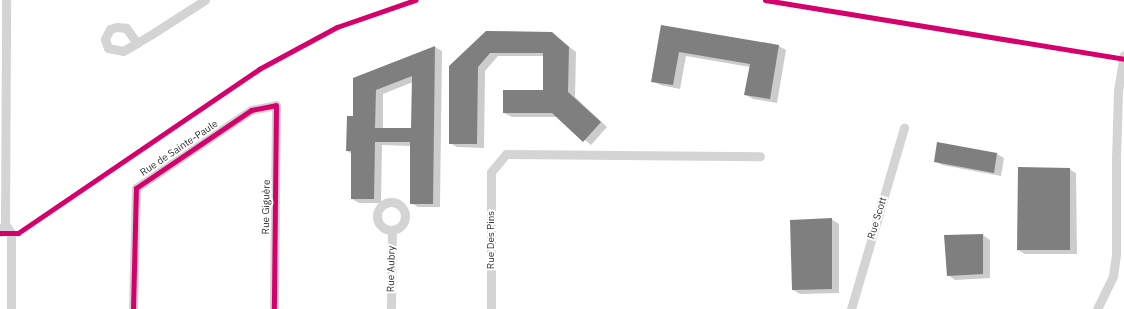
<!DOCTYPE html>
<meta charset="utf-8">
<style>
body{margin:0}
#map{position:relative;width:1124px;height:309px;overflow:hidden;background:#fff;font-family:"IBM Plex Sans",sans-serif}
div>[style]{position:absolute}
.shadow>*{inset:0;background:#0003}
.building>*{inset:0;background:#7f7f7f}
.minor>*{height:9px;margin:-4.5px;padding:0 4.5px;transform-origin:4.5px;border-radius:4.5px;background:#d4d4d4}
.minor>.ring{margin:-4.5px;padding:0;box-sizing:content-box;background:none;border:9px solid #d4d4d4;border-radius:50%}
.cycleway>*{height:5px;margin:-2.5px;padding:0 2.5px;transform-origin:2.5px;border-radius:2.5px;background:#d6006c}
span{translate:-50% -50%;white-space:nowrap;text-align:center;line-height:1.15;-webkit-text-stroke:4px #fff;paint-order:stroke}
.street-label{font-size:10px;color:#303030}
</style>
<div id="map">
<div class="shadow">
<i style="clip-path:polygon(662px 26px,779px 46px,786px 50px,777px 103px,753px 99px,746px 95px,750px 67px,686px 56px,680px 89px,660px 85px,653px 81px)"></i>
<i style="clip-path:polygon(487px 32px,552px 33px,576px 52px,575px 97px,607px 127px,591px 145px,557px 117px,512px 117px,504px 113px,544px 91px,544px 56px,498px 56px,485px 71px,484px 148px,457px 147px,450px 143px)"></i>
<i style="clip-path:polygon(evenodd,435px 47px,442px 51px,440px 207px,418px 207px,411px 203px,411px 146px,382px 145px,381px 203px,359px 203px,352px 199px,352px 154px,347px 151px,354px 117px,354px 78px,435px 47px,413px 82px,412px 129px,383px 129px,383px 94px,413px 82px)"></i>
<i style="clip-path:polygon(997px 154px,1004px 158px,1001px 176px,942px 165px,935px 161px)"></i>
<i style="clip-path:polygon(1069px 169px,1076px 173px,1077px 254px,1025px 254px,1018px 250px)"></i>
<i style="clip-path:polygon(831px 219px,839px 224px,839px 293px,800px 294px,793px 290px)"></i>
<i style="clip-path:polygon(983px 235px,990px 240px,990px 278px,955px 280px,948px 275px)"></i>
</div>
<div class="building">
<i style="clip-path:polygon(661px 25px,779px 45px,770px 99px,744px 95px,750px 64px,679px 52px,673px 85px,651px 82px)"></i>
<i style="clip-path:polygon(486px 31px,552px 32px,569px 47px,568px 92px,601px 122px,583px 142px,552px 113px,503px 113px,503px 90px,543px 90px,543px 53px,490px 53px,478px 67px,477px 144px,449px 144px,449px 66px)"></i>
<i style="clip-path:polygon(evenodd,435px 46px,433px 204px,410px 204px,410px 142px,375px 142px,374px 199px,351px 199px,351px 151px,346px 151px,347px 116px,353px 116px,353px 78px,435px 46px,412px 76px,411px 128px,375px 128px,376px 90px,412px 76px)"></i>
<i style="clip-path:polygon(937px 142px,997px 153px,994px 173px,934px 162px)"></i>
<i style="clip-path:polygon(1018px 167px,1070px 168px,1070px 250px,1017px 250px)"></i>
<i style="clip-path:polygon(832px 218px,832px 289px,792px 290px,790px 220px)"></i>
<i style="clip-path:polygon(983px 234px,983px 274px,947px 276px,944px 235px)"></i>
</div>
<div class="minor">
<i style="left:137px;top:43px;width:19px;rotate:-126deg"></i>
<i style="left:126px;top:28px;width:9px;rotate:-174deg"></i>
<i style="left:117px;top:27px;width:7px;rotate:164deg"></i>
<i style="left:110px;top:29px;width:11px;rotate:117deg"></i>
<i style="left:105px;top:39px;width:9px;rotate:72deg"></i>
<i style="left:108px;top:48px;width:15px;rotate:11deg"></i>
<i style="left:123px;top:51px;width:16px;rotate:-30deg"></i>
<i style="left:137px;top:43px;width:17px;rotate:-31deg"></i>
<i style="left:152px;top:34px;width:63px;rotate:-32.7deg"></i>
<i class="ring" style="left:377px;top:202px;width:19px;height:19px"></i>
<i style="left:5px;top:224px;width:11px;rotate:56deg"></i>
<i style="left:11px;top:233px;width:76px;rotate:90deg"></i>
<i style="left:0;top:232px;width:9px;rotate:-58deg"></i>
<i style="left:5px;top:224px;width:224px;rotate:-89.7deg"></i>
<i style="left:133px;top:309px;width:121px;rotate:-88.6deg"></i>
<i style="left:136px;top:188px;width:139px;rotate:-34.1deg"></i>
<i style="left:251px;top:110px;width:25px;rotate:-11deg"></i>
<i style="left:276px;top:105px;width:204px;rotate:90.6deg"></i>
<i style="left:391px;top:309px;width:79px;rotate:-89.3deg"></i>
<i style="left:491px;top:309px;width:137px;rotate:-90deg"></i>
<i style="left:491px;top:172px;width:23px;rotate:-50deg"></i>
<i style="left:506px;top:154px;width:254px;rotate:0.5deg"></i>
<i style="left:851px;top:309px;width:189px;rotate:-73.7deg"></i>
<i style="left:1097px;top:309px;width:37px;rotate:-64deg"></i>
<i style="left:1113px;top:276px;width:22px;rotate:-82deg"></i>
<i style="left:1116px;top:254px;width:95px;rotate:-90deg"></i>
<i style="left:1116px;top:159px;width:68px;rotate:-88.3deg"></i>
<i style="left:1118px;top:91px;width:36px;rotate:-81deg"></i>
</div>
<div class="cycleway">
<i style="left:765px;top:0;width:364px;rotate:9.3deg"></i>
<i style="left:0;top:233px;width:18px"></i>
<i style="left:18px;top:233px;width:292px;rotate:-34.2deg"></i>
<i style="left:259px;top:69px;width:89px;rotate:-28.3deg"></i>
<i style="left:337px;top:27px;width:83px;rotate:-19.1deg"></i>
<i style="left:133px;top:309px;width:121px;rotate:-88.6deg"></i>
<i style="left:136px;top:188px;width:139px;rotate:-34.1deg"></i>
<i style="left:251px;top:110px;width:25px;rotate:-11deg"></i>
<i style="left:276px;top:105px;width:204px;rotate:90.6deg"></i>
</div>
<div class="street-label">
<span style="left:179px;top:148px;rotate:-34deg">Rue de Sainte-Paule</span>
<span style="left:266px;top:207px;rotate:-89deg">Rue Giguère</span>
<span style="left:877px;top:218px;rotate:-73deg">Rue Scott</span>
<span style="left:491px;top:240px;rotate:-90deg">Rue Des Pins</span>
<span style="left:391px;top:269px;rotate:-89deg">Rue Aubry</span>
</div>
</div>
